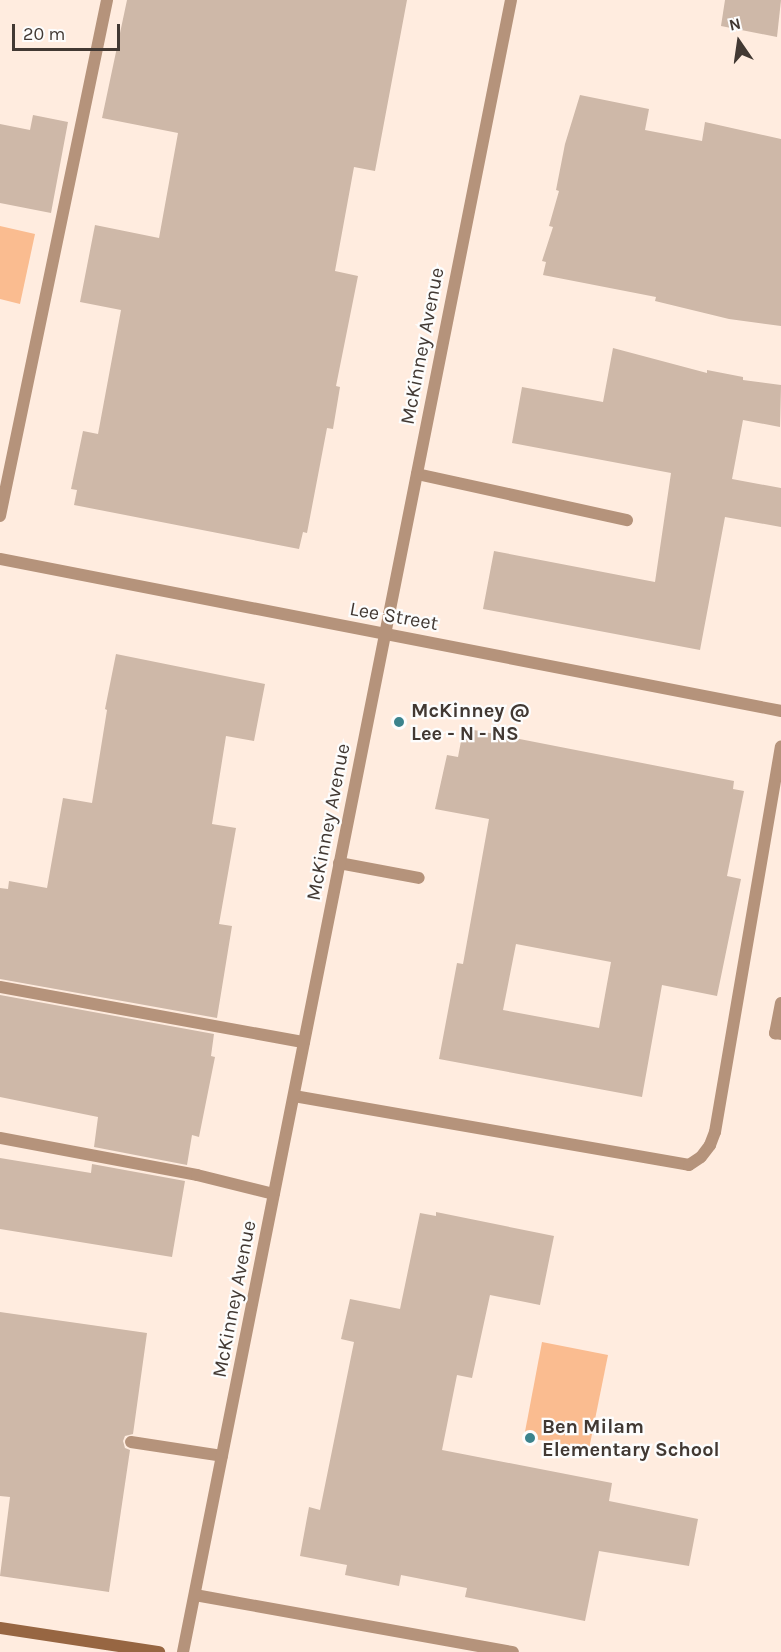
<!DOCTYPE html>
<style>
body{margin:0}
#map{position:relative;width:781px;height:1652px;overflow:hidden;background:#ffecdf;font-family:Karla,sans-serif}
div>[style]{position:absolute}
.green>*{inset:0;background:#fabc90}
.building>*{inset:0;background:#ceb8a8}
.service>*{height:12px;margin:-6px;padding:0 6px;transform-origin:6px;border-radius:6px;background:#b5937b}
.minor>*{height:12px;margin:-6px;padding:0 6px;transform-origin:6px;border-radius:6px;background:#b5937b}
.tertiary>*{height:12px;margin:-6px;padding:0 6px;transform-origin:6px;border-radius:6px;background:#b5937b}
.secondary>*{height:12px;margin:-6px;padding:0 6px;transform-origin:6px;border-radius:6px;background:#976642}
.dots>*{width:16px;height:16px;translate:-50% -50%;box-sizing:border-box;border:3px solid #fdfdfd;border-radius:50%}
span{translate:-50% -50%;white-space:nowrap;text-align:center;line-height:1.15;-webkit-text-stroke:4.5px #fdfdfd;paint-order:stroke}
.street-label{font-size:20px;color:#423933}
.poi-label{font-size:20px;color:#423933;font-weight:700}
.left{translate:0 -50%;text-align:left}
.north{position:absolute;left:709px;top:12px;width:60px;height:60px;-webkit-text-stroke:4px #fdfdfd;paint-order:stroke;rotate:347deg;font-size:16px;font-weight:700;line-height:24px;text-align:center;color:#423933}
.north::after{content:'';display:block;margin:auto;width:21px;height:27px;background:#423933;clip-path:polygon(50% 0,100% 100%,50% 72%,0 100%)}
.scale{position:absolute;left:12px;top:24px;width:108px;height:27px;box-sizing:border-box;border:3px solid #423933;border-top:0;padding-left:8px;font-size:18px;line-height:21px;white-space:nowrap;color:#423933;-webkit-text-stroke:4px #fdfdfd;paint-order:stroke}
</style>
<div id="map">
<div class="green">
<i style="clip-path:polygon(0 226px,35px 234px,20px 304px,0 299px)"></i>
<i style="clip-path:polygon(542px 1342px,608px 1355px,589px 1449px,524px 1437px)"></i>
</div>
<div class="building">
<i style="clip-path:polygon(127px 0,407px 0,375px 171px,354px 167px,335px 271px,358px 276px,336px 386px,340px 387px,333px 429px,327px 428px,307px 533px,303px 532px,299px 549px,74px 505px,77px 490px,71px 489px,83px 431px,98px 434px,121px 310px,80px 302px,95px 225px,159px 238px,178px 133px,102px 118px)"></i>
<i style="clip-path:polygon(725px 0,781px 0,777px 37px,721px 26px)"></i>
<i style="clip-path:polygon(580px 95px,649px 109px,645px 130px,702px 141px,705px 122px,781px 139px,781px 326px,729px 319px,655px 301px,656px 297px,543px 275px,546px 262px,542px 261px,553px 227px,549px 226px,559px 191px,556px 190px,565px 144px)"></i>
<i style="clip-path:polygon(33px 115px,68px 122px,51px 213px,0 203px,0 124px,30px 130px)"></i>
<i style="clip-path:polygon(613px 348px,707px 373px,707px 370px,743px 377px,743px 380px,781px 385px,780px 427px,743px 420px,732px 479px,781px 488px,781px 527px,725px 517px,700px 650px,483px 609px,494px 551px,655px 582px,671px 473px,512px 443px,522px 387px,603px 402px)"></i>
<i style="clip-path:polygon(116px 654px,265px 684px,254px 741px,226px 736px,212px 824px,236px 828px,219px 924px,232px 926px,217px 1018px,0 979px,0 888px,8px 889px,9px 881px,47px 888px,63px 798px,92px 803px,107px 710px,105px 709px)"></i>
<i style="clip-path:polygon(evenodd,474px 730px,734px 781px,733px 789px,744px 791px,727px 876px,741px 879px,717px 996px,662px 985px,642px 1097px,439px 1059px,457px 963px,463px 964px,489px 819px,435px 809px,447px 755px,458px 757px,462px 736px,473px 738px,474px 730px,516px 944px,611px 962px,599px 1028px,503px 1010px,516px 944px)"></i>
<i style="clip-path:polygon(0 995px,214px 1034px,211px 1056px,215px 1057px,199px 1137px,192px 1135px,187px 1165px,94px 1147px,98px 1117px,0 1097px)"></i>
<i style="clip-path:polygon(0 1158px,91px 1173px,92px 1164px,185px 1181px,172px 1257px,0 1229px)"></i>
<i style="clip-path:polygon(436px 1212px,554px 1236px,540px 1305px,490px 1295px,472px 1378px,457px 1375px,442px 1450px,612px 1483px,609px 1501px,698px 1519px,689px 1566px,599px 1551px,585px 1621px,465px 1597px,467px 1588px,401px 1575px,399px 1586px,345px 1575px,347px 1565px,300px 1556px,309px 1507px,320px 1510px,354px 1342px,341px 1339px,350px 1299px,400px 1309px,420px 1213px,436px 1216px)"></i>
<i style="clip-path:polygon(0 1312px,147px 1333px,133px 1434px,125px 1436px,123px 1441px,125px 1448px,130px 1450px,109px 1592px,0 1576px,10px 1497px,0 1496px)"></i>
</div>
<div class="service">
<i style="left:417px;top:474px;width:215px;rotate:12.4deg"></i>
<i style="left:0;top:516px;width:527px;rotate:-78.28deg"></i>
<i style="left:339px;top:863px;width:81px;rotate:10.6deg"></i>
<i style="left:0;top:987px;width:309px;rotate:10.3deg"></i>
<i style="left:781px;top:1003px;width:31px;rotate:101deg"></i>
<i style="left:775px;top:1033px;width:6px;rotate:9deg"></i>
<i style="left:294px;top:1096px;width:401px;rotate:9.9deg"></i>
<i style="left:689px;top:1165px;width:14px;rotate:-34deg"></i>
<i style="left:701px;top:1157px;width:15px;rotate:-53deg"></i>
<i style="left:710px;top:1145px;width:14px;rotate:-69deg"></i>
<i style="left:715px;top:1132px;width:391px;rotate:-80.3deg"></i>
<i style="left:0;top:1138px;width:200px;rotate:10.6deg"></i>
<i style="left:197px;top:1175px;width:79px;rotate:13.9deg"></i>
<i style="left:131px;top:1442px;width:92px;rotate:8.7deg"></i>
<i style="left:195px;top:1595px;width:323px;rotate:10.2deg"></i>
</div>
<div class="minor">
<i style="left:0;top:559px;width:796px;rotate:11.01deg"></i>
</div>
<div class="tertiary">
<i style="left:183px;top:1652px;width:1684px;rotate:-78.77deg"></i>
</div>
<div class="secondary">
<i style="left:0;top:1628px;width:161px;rotate:8.6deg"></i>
</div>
<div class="dots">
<i style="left:399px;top:722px;background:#3c838c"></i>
<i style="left:530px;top:1438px;background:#3c838c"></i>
</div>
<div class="street-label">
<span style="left:422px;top:346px;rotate:-79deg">McKinney Avenue</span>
<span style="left:394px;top:616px;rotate:10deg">Lee Street</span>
<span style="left:328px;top:822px;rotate:-79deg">McKinney Avenue</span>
<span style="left:234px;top:1299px;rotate:-79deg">McKinney Avenue</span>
</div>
<div class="poi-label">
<span class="left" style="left:411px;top:722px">McKinney @<br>Lee - N - NS</span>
<span class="left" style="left:542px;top:1438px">Ben Milam<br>Elementary School</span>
</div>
<div class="north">N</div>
<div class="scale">20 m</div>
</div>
